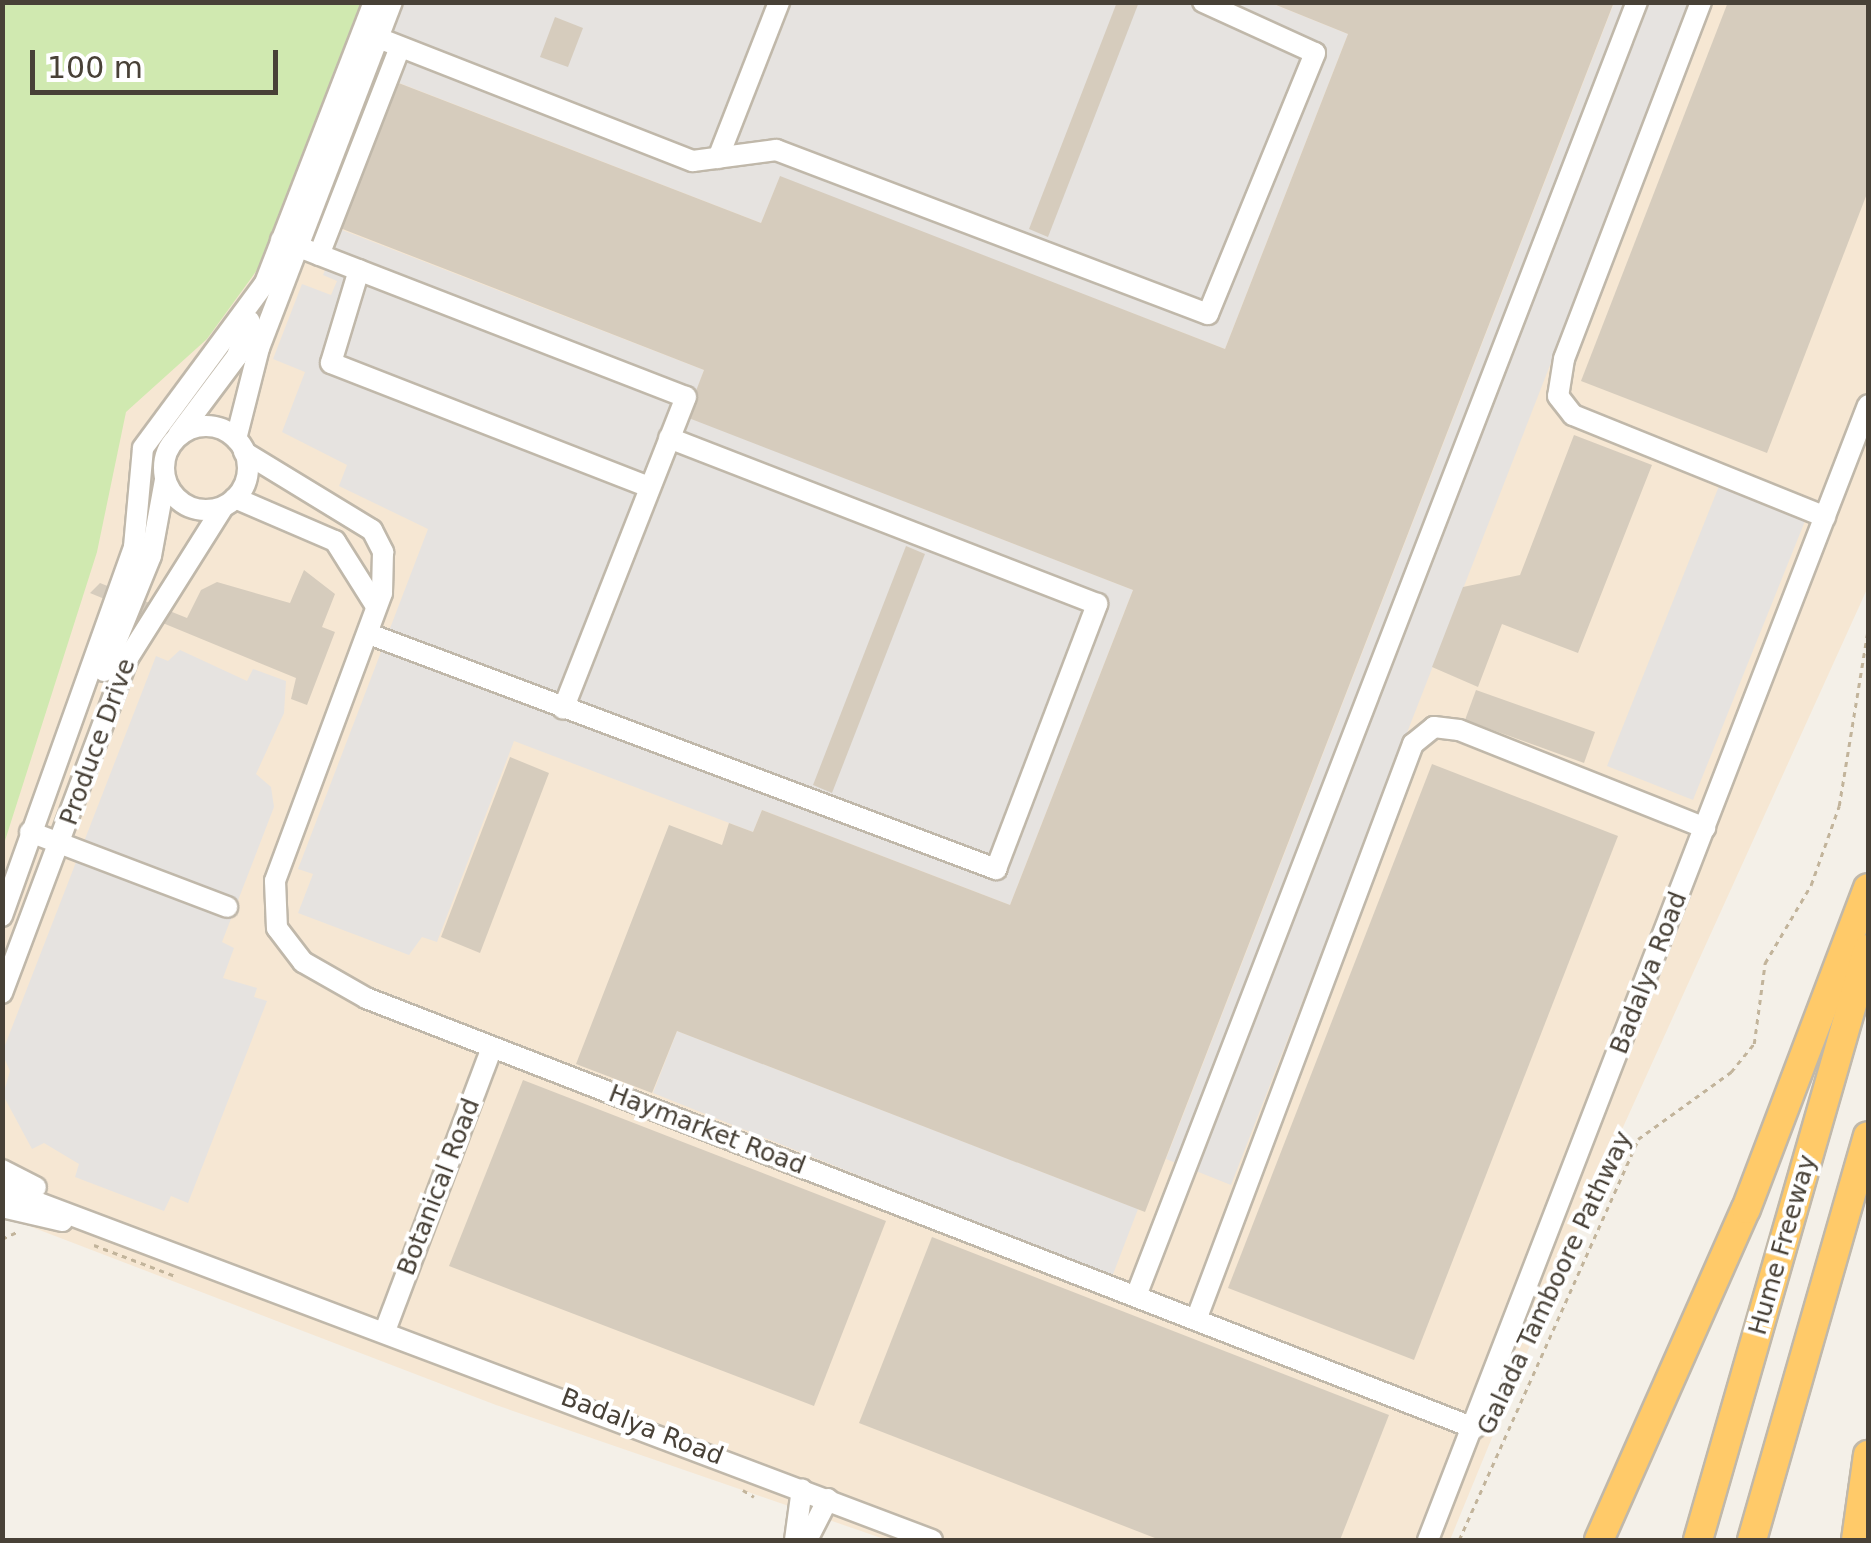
<!DOCTYPE html>
<style>
body{margin:0}
#map{position:relative;width:1871px;height:1543px;overflow:hidden;background:#f4f0e8;font-family:"DejaVu Sans",sans-serif}
div>[style]{position:absolute}
.commercial>*{inset:0;background:#f6e7d3}
.green>*{inset:0;background:#d0e9b0}
.parking>*{inset:0;background:#e6e3e0}
.building>*{inset:0;background:#d6ccbd}
.path>*{height:2.5px;margin-top:-1.25px;transform-origin:0;background:repeating-linear-gradient(90deg,#c2b49b 0 5px,transparent 0 10px)}
.roads{filter:drop-shadow(2px 0 #c0b8aa) drop-shadow(-2px 0 #c0b8aa) drop-shadow(0 2px #c0b8aa) drop-shadow(0 -2px #c0b8aa)}
.minor>*{height:20px;margin:-10px;padding:0 10px;transform-origin:10px;border-radius:10px;background:#fff}
.minor>.ring{margin:-10px;padding:0;box-sizing:content-box;background:none;border:20px solid #fff;border-radius:50%}
.highway>*{height:28px;margin:-14px;padding:0 14px;transform-origin:14px;border-radius:14px;background:#ffca69}
span{translate:-50% -50%;white-space:nowrap;text-align:center;line-height:1.15;-webkit-text-stroke:8px #fff;paint-order:stroke}
.street-label{font-size:25px;color:#484137}
.frame{position:absolute;inset:0;border:5px solid #484137;pointer-events:none}
.scale{position:absolute;left:30px;top:50px;width:248px;height:45px;box-sizing:border-box;border:5px solid #484137;border-top:0;padding-left:12px;font-size:30px;line-height:35px;white-space:nowrap;color:#484137;-webkit-text-stroke:8px #fff;paint-order:stroke}
</style>
<div id="map">
<div class="commercial">
<i style="clip-path:polygon(93px 3px,1868px 3px,1868px 587px,1585px 1211px,1450px 1540px,887px 1540px,496px 1405px,3px 1216px,2px 229px)"></i>
</div>
<div class="green">
<i style="clip-path:polygon(3px 3px,363px 3px,265px 259px,207px 339px,126px 412px,97px 552px,3px 847px)"></i>
</div>
<div class="parking">
<i style="clip-path:polygon(404px 2px,1268px 2px,1348px 34px,1225px 349px,780px 177px,761px 223px,376px 74px)"></i>
<i style="clip-path:polygon(1614px 3px,1691px 3px,1231px 1185px,1166px 1159px)"></i>
<i style="clip-path:polygon(342px 230px,704px 370px,687px 417px,1133px 590px,1010px 905px,762px 810px,753px 832px,514px 741px,437px 942px,422px 937px,409px 955px,298px 913px,313px 874px,298px 869px,428px 529px,339px 486px,347px 465px,282px 432px,305px 372px,273px 359px,302px 284px,331px 295px,337px 281px,323px 275px)"></i>
<i style="clip-path:polygon(1721px 481px,1807px 516px,1693px 800px,1607px 766px)"></i>
<i style="clip-path:polygon(180px 650px,247px 681px,253px 669px,286px 681px,284px 713px,256px 774px,271px 787px,274px 807px,222px 942px,234px 948px,223px 978px,257px 988px,254px 997px,267px 1001px,188px 1203px,171px 1196px,164px 1211px,75px 1177px,79px 1164px,44px 1143px,32px 1149px,3px 1095px,10px 1071px,2px 1053px,156px 656px,168px 661px)"></i>
<i style="clip-path:polygon(677px 1031px,1138px 1209px,1112px 1277px,653px 1093px)"></i>
</div>
<div class="building">
<i style="clip-path:polygon(1117px 2px,1139px 2px,1048px 237px,1029px 229px)"></i>
<i style="clip-path:polygon(1269px 2px,1614px 2px,1145px 1212px,677px 1031px,652px 1093px,576px 1064px,669px 825px,722px 845px,729px 823px,753px 832px,762px 810px,1010px 905px,1133px 590px,686px 417px,704px 370px,340px 228px,396px 82px,761px 223px,780px 176px,1225px 349px,1348px 34px)"></i>
<i style="clip-path:polygon(1728px 2px,1868px 2px,1868px 191px,1767px 453px,1581px 381px)"></i>
<i style="clip-path:polygon(555px 17px,583px 28px,568px 67px,540px 57px)"></i>
<i style="clip-path:polygon(1574px 435px,1652px 465px,1578px 653px,1502px 624px,1478px 687px,1432px 667px,1463px 587px,1520px 575px)"></i>
<i style="clip-path:polygon(906px 546px,925px 554px,832px 793px,813px 785px)"></i>
<i style="clip-path:polygon(304px 570px,335px 594px,322px 627px,335px 632px,307px 705px,291px 699px,296px 678px,90px 593px,100px 583px,187px 618px,201px 590px,217px 582px,290px 603px)"></i>
<i style="clip-path:polygon(1476px 690px,1595px 732px,1584px 763px,1465px 720px)"></i>
<i style="clip-path:polygon(510px 757px,549px 773px,480px 953px,441px 937px)"></i>
<i style="clip-path:polygon(1432px 764px,1618px 836px,1414px 1360px,1228px 1288px)"></i>
<i style="clip-path:polygon(523px 1080px,886px 1221px,814px 1406px,449px 1266px)"></i>
<i style="clip-path:polygon(932px 1237px,1389px 1415px,1340px 1540px,1160px 1540px,859px 1423px)"></i>
</div>
<div class="path">
<i style="left:2px;top:1239px;width:19px;rotate:-25deg"></i>
<i style="left:94px;top:1245px;width:87px;rotate:20.9deg"></i>
<i style="left:743px;top:1490px;width:13px;rotate:32deg"></i>
<i style="left:1459px;top:1540px;width:439px;rotate:-65.9deg"></i>
<i style="left:1638px;top:1139px;width:115px;rotate:-35.8deg"></i>
<i style="left:1731px;top:1072px;width:36px;rotate:-51deg"></i>
<i style="left:1754px;top:1044px;width:82px;rotate:-82.3deg"></i>
<i style="left:1765px;top:963px;width:91px;rotate:-59.5deg"></i>
<i style="left:1811px;top:885px;width:84px;rotate:-70.5deg"></i>
<i style="left:1839px;top:806px;width:179px;rotate:-80.7deg"></i>
</div>
<div class="roads">
<div class="minor">
<i style="left:1701px;top:2px;width:382px;rotate:111deg"></i>
<i style="left:1564px;top:359px;width:37px;rotate:99deg"></i>
<i style="left:1558px;top:396px;width:24px;rotate:52deg"></i>
<i style="left:1573px;top:415px;width:272px;rotate:22deg"></i>
<i style="left:363px;top:32px;width:354px;rotate:21.4deg"></i>
<i style="left:693px;top:161px;width:84px;rotate:-7.5deg"></i>
<i style="left:776px;top:150px;width:462px;rotate:20.8deg"></i>
<i style="left:1208px;top:314px;width:282px;rotate:-67.7deg"></i>
<i style="left:1315px;top:53px;width:123px;rotate:-155.5deg"></i>
<i style="left:718px;top:158px;width:168px;rotate:-68.6deg"></i>
<i style="left:281px;top:240px;width:434px;rotate:21.2deg"></i>
<i style="left:686px;top:397px;width:335px;rotate:111.5deg"></i>
<i style="left:319px;top:255px;width:223px;rotate:-68.7deg"></i>
<i style="left:359px;top:270px;width:97px;rotate:106.8deg"></i>
<i style="left:331px;top:363px;width:341px;rotate:21.3deg"></i>
<i class="ring" style="left:164px;top:426px;width:64px;height:64px"></i>
<i style="left:178px;top:435px;width:99px;rotate:-53.2deg"></i>
<i style="left:237px;top:356px;width:37px;rotate:-70deg"></i>
<i style="left:236px;top:439px;width:94px;rotate:-75.8deg"></i>
<i style="left:259px;top:348px;width:371px;rotate:-69deg"></i>
<i style="left:244px;top:452px;width:150px;rotate:31.4deg"></i>
<i style="left:372px;top:530px;width:25px;rotate:63deg"></i>
<i style="left:383px;top:552px;width:41px;rotate:91.4deg"></i>
<i style="left:382px;top:593px;width:307px;rotate:110.4deg"></i>
<i style="left:275px;top:881px;width:47px;rotate:87.6deg"></i>
<i style="left:277px;top:928px;width:43px;rotate:52.6deg"></i>
<i style="left:303px;top:962px;width:73px;rotate:29.7deg"></i>
<i style="left:366px;top:998px;width:1189px;rotate:21.21deg"></i>
<i style="left:235px;top:498px;width:109px;rotate:23.3deg"></i>
<i style="left:335px;top:541px;width:77px;rotate:57.8deg"></i>
<i style="left:369px;top:634px;width:670px;rotate:20.55deg"></i>
<i style="left:996px;top:869px;width:284px;rotate:-69.1deg"></i>
<i style="left:1097px;top:604px;width:459px;rotate:-158.8deg"></i>
<i style="left:104px;top:671px;width:124px;rotate:-67.8deg"></i>
<i style="left:151px;top:556px;width:77px;rotate:-79.6deg"></i>
<i style="left:30px;top:832px;width:211px;rotate:20.8deg"></i>
<i style="left:2px;top:916px;width:392px;rotate:-70.3deg"></i>
<i style="left:134px;top:547px;width:99px;rotate:-84.8deg"></i>
<i style="left:143px;top:448px;width:205px;rotate:-53.5deg"></i>
<i style="left:265px;top:283px;width:301px;rotate:-68.8deg"></i>
<i style="left:2px;top:993px;width:358px;rotate:-69.4deg"></i>
<i style="left:128px;top:658px;width:178px;rotate:-57.8deg"></i>
<i style="left:2px;top:1170px;width:38px;rotate:27deg"></i>
<i style="left:2px;top:1189px;width:994px;rotate:20.68deg"></i>
<i style="left:2px;top:1207px;width:62px;rotate:13.1deg"></i>
<i style="left:1136px;top:1296px;width:1388px;rotate:-68.84deg"></i>
<i style="left:1196px;top:1320px;width:616px;rotate:-69.36deg"></i>
<i style="left:1413px;top:744px;width:27px;rotate:-39deg"></i>
<i style="left:1434px;top:727px;width:25px;rotate:7deg"></i>
<i style="left:1459px;top:730px;width:265px;rotate:21.7deg"></i>
<i style="left:386px;top:1328px;width:300px;rotate:-69.3deg"></i>
<i style="left:795px;top:1540px;width:51px;rotate:-82.2deg"></i>
<i style="left:807px;top:1540px;width:46px;rotate:-62.9deg"></i>
<i style="left:1428px;top:1540px;width:1217px;rotate:-68.81deg"></i>
</div>
<div class="highway">
<i style="left:1599px;top:1540px;width:362px;rotate:-66.1deg"></i>
<i style="left:1746px;top:1209px;width:343px;rotate:-69.2deg"></i>
<i style="left:1698px;top:1540px;width:615px;rotate:-73.95deg"></i>
<i style="left:1752px;top:1540px;width:420px;rotate:-74deg"></i>
<i style="left:1856px;top:1540px;width:86px;rotate:-82deg"></i>
</div>
</div>
<div class="street-label">
<span style="left:98px;top:742px;rotate:-70deg">Produce Drive</span>
<span style="left:1649px;top:973px;rotate:-69deg">Badalya Road</span>
<span style="left:707px;top:1130px;rotate:21deg">Haymarket Road</span>
<span style="left:439px;top:1187px;rotate:-69deg">Botanical Road</span>
<span style="left:1783px;top:1245px;rotate:-74deg">Hume Freeway</span>
<span style="left:1555px;top:1283px;rotate:-65deg">Galada Tamboore Pathway</span>
<span style="left:642px;top:1427px;rotate:21deg">Badalya Road</span>
</div>
<div class="frame"></div>
<div class="scale">100 m</div>
</div>
